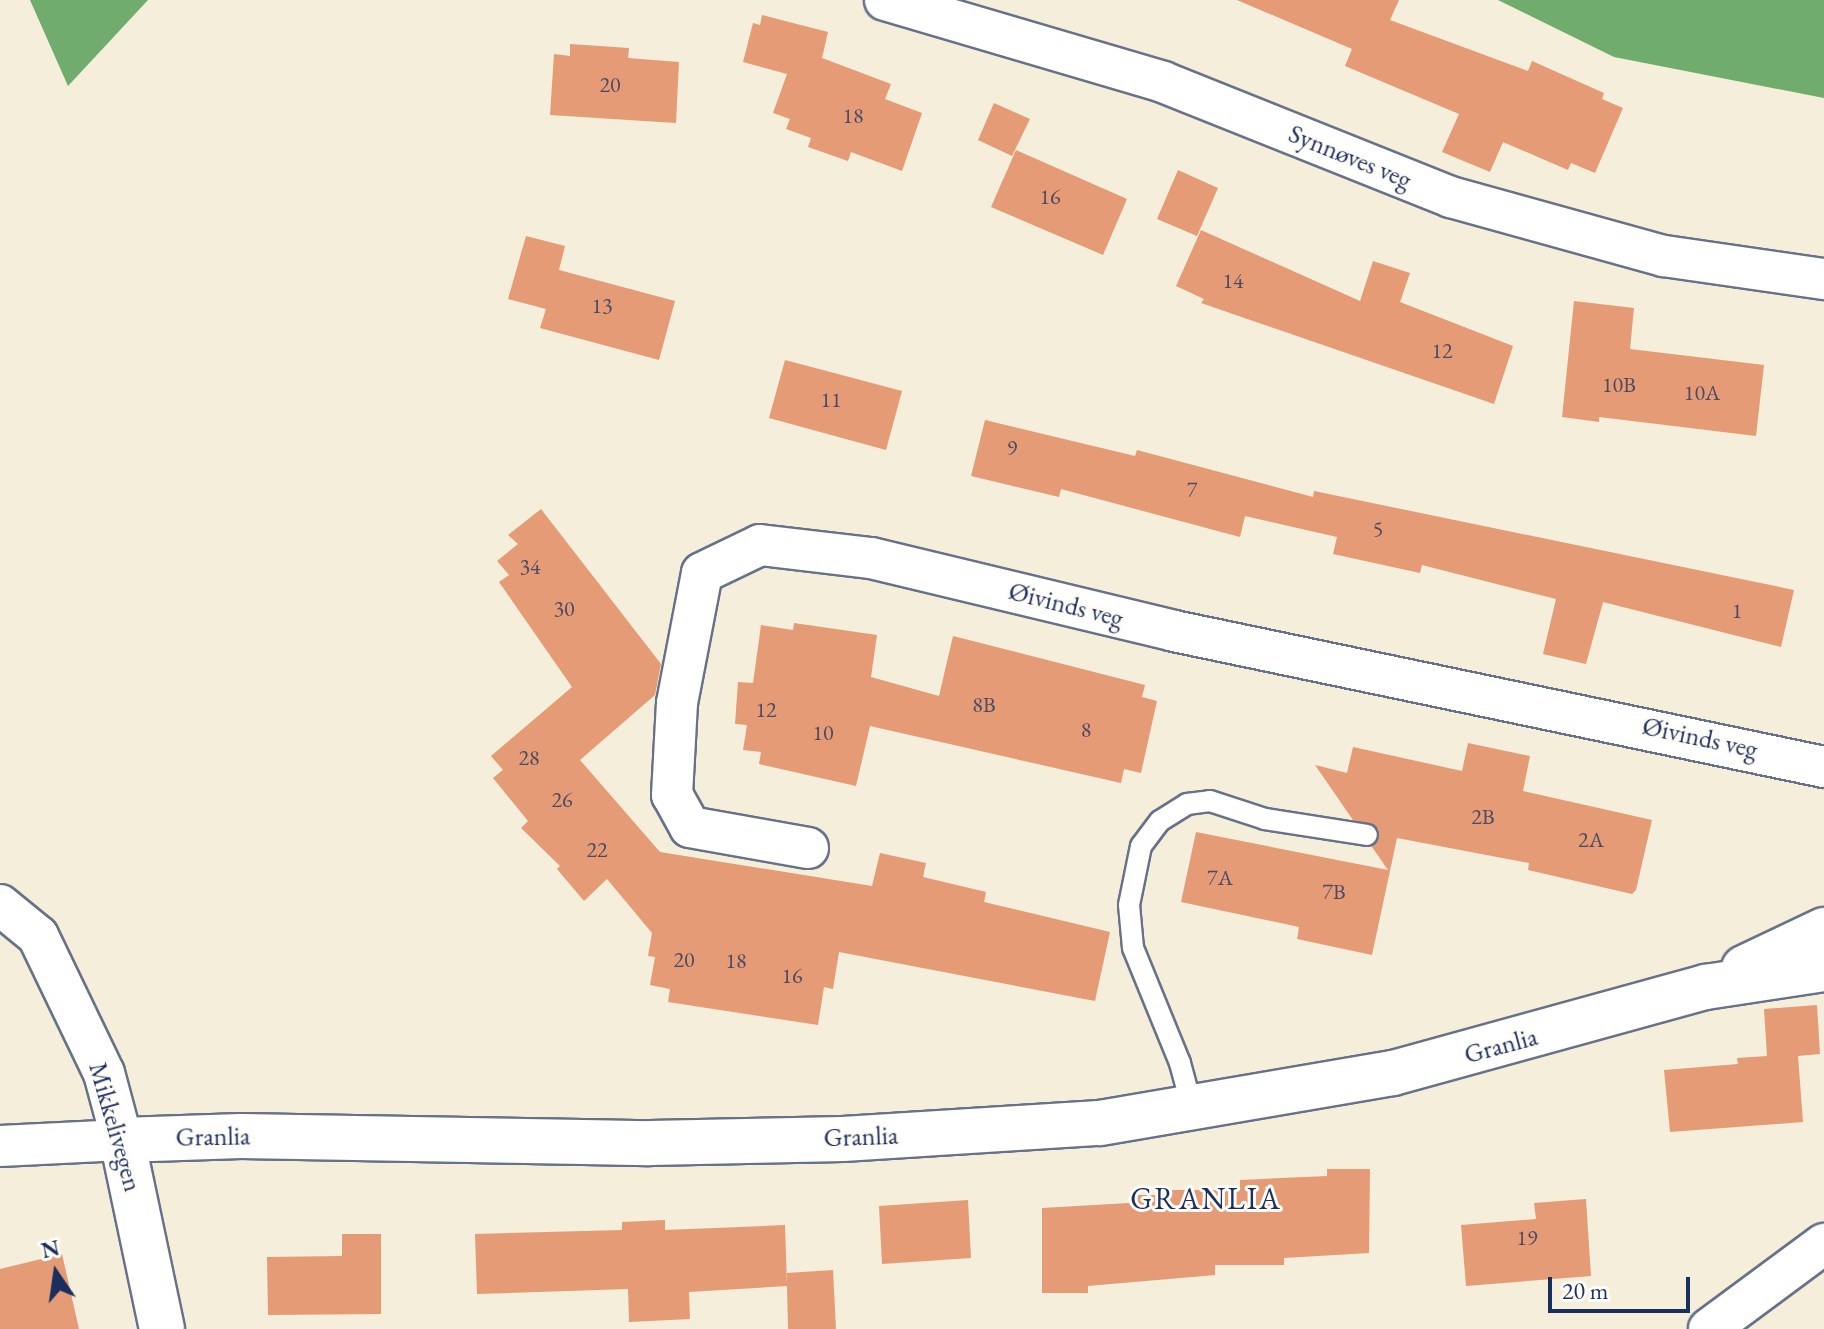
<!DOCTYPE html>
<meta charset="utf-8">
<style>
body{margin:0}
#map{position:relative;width:1824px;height:1329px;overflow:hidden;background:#f4eeda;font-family:"EB Garamond",serif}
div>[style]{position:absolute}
.forest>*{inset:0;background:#6fac6d}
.building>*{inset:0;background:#e49b76}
.roads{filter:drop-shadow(2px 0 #677289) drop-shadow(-2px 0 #677289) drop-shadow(0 2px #677289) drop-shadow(0 -2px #677289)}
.service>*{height:20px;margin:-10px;padding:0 10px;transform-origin:10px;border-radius:10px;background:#fff}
.minor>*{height:40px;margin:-20px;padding:0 20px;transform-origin:20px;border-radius:20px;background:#fff}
.tertiary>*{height:44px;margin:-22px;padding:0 22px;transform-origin:22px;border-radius:22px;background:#fff}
span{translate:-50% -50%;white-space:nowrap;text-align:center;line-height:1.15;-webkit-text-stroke:6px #fdfcf7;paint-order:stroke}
.number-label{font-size:22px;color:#4d4a64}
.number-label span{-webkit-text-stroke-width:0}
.street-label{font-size:26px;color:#1b2f5e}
.quarter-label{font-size:30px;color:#1b2f5e;letter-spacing:2px}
.north{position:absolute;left:16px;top:1233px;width:80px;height:80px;-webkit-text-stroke:6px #fdfcf7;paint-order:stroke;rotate:347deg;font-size:22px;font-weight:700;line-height:32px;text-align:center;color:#1b2f5e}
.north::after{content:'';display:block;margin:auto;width:28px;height:36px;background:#1b2f5e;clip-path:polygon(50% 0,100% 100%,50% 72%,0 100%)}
.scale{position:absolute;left:1548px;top:1277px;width:142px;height:36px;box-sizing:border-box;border:4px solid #1b2f5e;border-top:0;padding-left:10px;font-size:24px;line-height:28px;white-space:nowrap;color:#1b2f5e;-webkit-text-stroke:6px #fdfcf7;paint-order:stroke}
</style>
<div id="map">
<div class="forest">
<i style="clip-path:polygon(30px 0,148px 0,68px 86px)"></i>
<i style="clip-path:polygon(1498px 0,1824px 0,1824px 98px,1614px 57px)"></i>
</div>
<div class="building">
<i style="clip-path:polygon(1237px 0,1399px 0,1390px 20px,1528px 71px,1532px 61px,1604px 93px,1602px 99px,1623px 108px,1595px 173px,1571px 163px,1568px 170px,1503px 142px,1490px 172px,1442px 152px,1459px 114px,1345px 66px,1352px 49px)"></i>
<i style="clip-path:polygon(762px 15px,828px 32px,822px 58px,891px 84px,885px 99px,922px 113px,902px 171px,851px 152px,848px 161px,808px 147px,811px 138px,786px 129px,790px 119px,773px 113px,787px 74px,743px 62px,753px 23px,760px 25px)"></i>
<i style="clip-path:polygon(570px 44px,629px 48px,628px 58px,679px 62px,676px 123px,550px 115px,554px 54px,570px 56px)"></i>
<i style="clip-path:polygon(994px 103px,1030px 119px,1012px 156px,978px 140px)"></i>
<i style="clip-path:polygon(1016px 150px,1127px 199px,1103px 255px,991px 207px)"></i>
<i style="clip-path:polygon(1178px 170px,1218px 188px,1197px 236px,1157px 219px)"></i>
<i style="clip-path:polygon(1201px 230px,1360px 301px,1373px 261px,1410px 273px,1400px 302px,1513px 346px,1494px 404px,1201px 303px,1204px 299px,1176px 286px)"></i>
<i style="clip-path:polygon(526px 236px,565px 246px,559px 270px,675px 301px,659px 360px,540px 328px,546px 309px,508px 299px)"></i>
<i style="clip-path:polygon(1574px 301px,1634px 308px,1630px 349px,1764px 365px,1756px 436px,1599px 417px,1599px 422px,1562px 417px)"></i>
<i style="clip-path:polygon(785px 360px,902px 391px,886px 450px,769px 418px)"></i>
<i style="clip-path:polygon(985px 420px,1135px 456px,1137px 450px,1313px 497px,1314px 491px,1794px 590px,1781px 647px,1603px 602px,1586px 664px,1543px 654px,1556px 599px,1422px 565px,1420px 573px,1333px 554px,1337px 537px,1245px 516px,1240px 537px,1061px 489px,1059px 497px,971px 476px)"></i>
<i style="clip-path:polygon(541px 509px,661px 664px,655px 695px,580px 760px,660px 852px,872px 886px,880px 853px,926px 863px,923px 877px,986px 892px,984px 902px,1110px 932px,1095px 1001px,839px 952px,833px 989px,824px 987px,818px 1025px,668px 1002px,670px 989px,650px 985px,655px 957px,648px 956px,652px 933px,607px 879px,584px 901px,557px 869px,560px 866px,521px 828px,528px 821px,493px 778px,503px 770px,491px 756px,572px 687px,499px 582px,509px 575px,497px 561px,518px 544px,508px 535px)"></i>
<i style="clip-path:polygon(794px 623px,877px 635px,871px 677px,939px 696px,953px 636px,1145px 685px,1142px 697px,1157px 701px,1141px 773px,1124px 769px,1121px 783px,870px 726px,856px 786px,759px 764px,761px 752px,743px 750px,747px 725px,735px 724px,738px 682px,753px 683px,761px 625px,793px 630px)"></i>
<i style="clip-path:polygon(1468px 743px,1530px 756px,1523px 791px,1652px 820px,1636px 890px,1632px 894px,1528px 870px,1529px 863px,1397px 838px,1372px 955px,1297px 939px,1299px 927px,1181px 902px,1196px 832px,1388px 870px,1372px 847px,1379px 830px,1353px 820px,1315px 765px,1347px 773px,1353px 747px,1462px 771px)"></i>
<i style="clip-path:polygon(1817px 1005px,1820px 1054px,1798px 1056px,1803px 1122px,1670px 1132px,1664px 1070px,1738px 1064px,1737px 1058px,1767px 1056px,1764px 1009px)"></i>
<i style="clip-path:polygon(1327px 1169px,1370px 1169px,1369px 1253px,1284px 1258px,1284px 1265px,1215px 1265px,1215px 1275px,1088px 1286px,1088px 1293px,1042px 1293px,1042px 1208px,1129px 1203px,1129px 1195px,1172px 1195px,1172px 1190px,1240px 1190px,1240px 1180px,1327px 1176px)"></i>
<i style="clip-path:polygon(1586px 1199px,1591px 1276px,1466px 1286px,1461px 1225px,1536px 1219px,1534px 1203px)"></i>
<i style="clip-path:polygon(968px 1200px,971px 1258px,882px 1264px,879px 1206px)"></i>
<i style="clip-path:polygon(665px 1220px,665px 1230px,785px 1225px,787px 1285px,787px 1273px,833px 1270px,836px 1329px,788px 1329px,787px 1286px,689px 1292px,690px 1319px,629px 1322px,628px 1289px,477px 1294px,475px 1234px,622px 1230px,622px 1222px)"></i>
<i style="clip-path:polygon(342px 1234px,381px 1234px,381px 1314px,268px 1315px,267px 1257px,342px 1256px)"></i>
<i style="clip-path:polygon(62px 1254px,79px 1329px,0 1329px,0 1269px)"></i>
</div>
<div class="roads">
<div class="service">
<i style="left:1193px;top:1111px;width:50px;rotate:-105.2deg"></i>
<i style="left:1180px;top:1063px;width:124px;rotate:-112.2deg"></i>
<i style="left:1133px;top:948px;width:43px;rotate:-95.3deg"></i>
<i style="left:1129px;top:905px;width:60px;rotate:-78.5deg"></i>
<i style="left:1141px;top:846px;width:31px;rotate:-53deg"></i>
<i style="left:1160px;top:821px;width:32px;rotate:-32deg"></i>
<i style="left:1187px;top:804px;width:23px;rotate:-7deg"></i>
<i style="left:1210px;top:801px;width:58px;rotate:18.1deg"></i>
<i style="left:1265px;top:819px;width:103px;rotate:8.9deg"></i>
</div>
<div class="minor">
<i style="left:885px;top:0;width:290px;rotate:16.4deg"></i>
<i style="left:1163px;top:82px;width:310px;rotate:21.8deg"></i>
<i style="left:1451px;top:197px;width:221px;rotate:15.5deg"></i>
<i style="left:1664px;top:256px;width:162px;rotate:8.2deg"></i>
<i style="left:808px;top:848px;width:120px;rotate:-169.9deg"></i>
<i style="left:690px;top:827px;width:37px;rotate:-119deg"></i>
<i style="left:672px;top:795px;width:92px;rotate:-86.9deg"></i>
<i style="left:677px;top:703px;width:132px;rotate:-79.1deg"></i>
<i style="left:702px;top:573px;width:64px;rotate:-25.8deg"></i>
<i style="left:760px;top:545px;width:112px;rotate:6.7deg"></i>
<i style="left:871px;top:558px;width:312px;rotate:13.5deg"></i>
<i style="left:1174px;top:631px;width:664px;rotate:11.82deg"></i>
<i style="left:0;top:905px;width:49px;rotate:39.2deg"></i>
<i style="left:38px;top:936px;width:152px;rotate:64.3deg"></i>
<i style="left:104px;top:1073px;width:69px;rotate:75deg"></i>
<i style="left:122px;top:1140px;width:122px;rotate:177.2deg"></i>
<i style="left:1709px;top:1329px;width:143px;rotate:-36.5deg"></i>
</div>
<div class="tertiary">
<i style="left:1744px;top:968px;width:89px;rotate:-25.4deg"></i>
<i style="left:162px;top:1329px;width:193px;rotate:-101.9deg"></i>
<i style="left:122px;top:1140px;width:119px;rotate:-1.9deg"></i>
<i style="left:241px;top:1136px;width:409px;rotate:1deg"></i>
<i style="left:650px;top:1143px;width:193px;rotate:-1.2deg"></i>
<i style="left:843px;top:1139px;width:257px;rotate:-3.6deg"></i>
<i style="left:1100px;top:1123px;width:297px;rotate:-9.7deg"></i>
<i style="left:1393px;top:1073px;width:325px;rotate:-15.4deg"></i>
<i style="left:1706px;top:987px;width:119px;rotate:-8.7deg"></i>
</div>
</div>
<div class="number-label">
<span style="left:610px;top:85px">20</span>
<span style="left:853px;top:116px">18</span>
<span style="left:1050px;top:197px">16</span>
<span style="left:1233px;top:281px">14</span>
<span style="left:602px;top:306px">13</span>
<span style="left:1442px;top:351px">12</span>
<span style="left:1619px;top:385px">10B</span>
<span style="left:1702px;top:393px">10A</span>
<span style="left:831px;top:400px">11</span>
<span style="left:1012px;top:448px">9</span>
<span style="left:1192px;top:490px">7</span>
<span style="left:1378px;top:529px">5</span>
<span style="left:530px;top:567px">34</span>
<span style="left:564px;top:609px">30</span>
<span style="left:1737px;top:611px">1</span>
<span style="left:984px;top:705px">8B</span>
<span style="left:766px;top:710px">12</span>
<span style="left:1086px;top:730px">8</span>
<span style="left:823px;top:733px">10</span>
<span style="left:529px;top:758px">28</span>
<span style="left:562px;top:800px">26</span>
<span style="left:1483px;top:817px">2B</span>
<span style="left:1591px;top:840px">2A</span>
<span style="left:597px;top:850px">22</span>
<span style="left:1220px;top:878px">7A</span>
<span style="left:1334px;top:892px">7B</span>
<span style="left:684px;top:960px">20</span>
<span style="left:736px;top:961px">18</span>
<span style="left:792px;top:976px">16</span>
<span style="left:1527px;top:1238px">19</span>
</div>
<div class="street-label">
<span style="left:1350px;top:157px;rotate:22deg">Synnøves veg</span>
<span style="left:1066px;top:605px;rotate:14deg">Øivinds veg</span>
<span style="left:1700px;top:738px;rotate:12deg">Øivinds veg</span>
<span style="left:1501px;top:1046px;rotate:-15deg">Granlia</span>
<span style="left:115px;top:1127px;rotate:74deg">Mikkelivegen</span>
<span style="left:213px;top:1137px;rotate:-1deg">Granlia</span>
<span style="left:861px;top:1137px;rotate:-2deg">Granlia</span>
</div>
<div class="quarter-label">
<span style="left:1206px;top:1199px">GRANLIA</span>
</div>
<div class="north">N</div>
<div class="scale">20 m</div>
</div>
